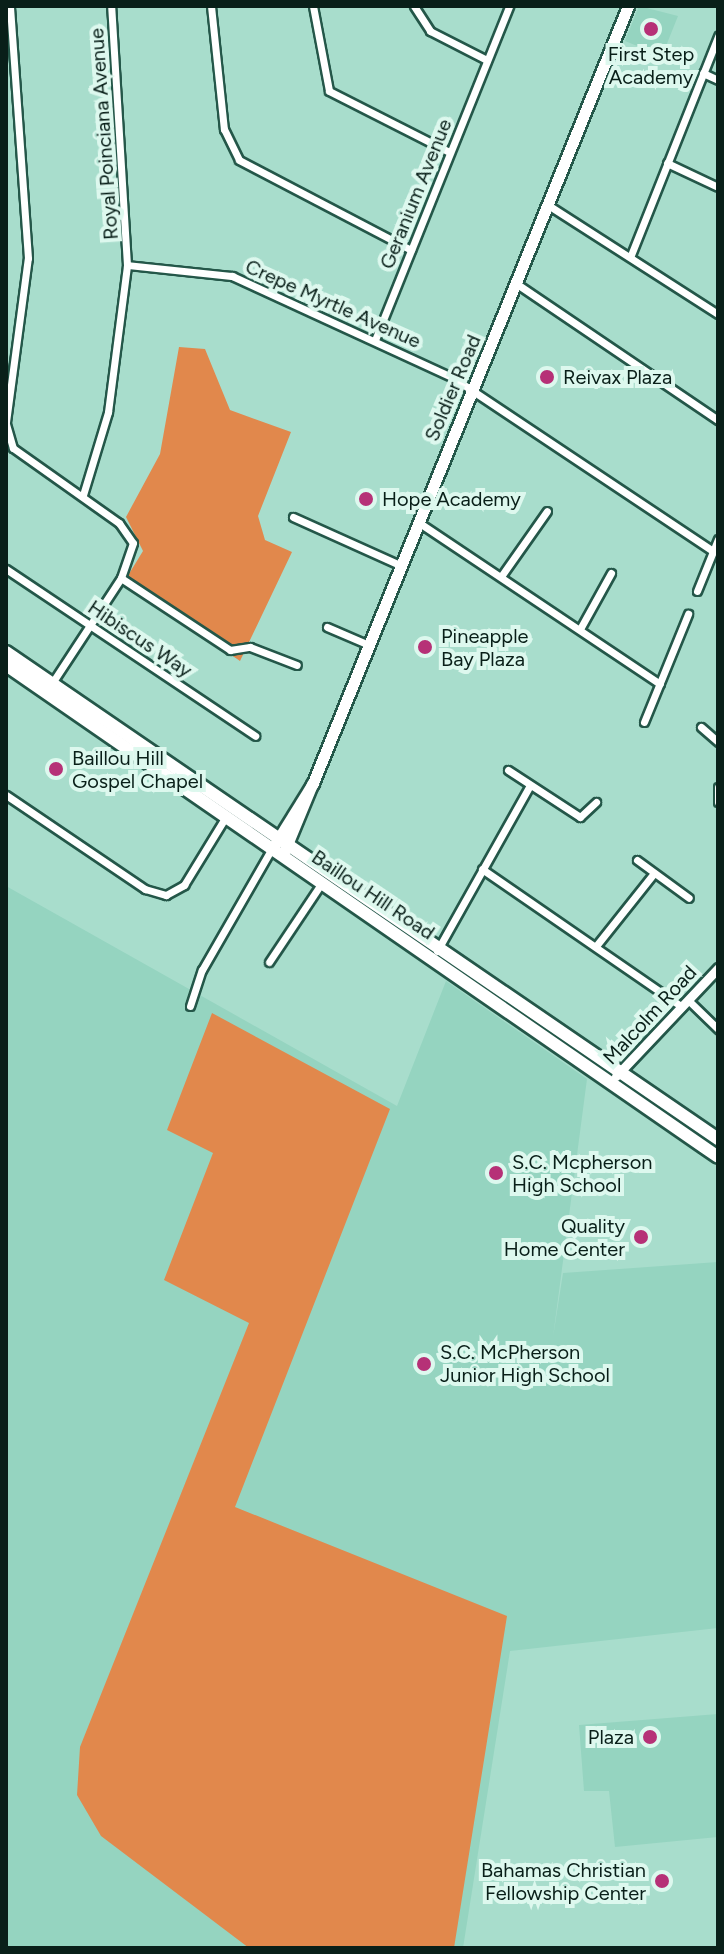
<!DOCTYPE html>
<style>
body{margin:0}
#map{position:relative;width:724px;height:1954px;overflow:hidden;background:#a8ddcc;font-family:Figtree,sans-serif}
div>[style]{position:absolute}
.built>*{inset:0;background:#95d4c0}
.green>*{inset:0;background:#e1884c}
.roads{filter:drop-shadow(2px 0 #245749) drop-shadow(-2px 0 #245749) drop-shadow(0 2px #245749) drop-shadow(0 -2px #245749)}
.minor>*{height:7px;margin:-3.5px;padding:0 3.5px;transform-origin:3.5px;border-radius:3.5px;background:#fff}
.tertiary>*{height:9px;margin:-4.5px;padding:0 4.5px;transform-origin:4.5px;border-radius:4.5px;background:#fff}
.secondary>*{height:11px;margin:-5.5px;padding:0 5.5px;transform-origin:5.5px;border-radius:5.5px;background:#fff}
.primary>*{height:12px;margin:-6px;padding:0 6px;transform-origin:6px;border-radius:6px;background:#fff}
.dots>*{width:22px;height:22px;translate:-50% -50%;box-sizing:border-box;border:4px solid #ddf8ee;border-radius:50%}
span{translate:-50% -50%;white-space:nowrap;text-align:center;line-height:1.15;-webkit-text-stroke:8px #ddf8ee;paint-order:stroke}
.poi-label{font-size:20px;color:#091f19}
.left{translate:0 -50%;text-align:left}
.right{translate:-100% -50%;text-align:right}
.street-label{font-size:20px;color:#091f19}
.frame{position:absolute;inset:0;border:8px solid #091f19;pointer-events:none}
</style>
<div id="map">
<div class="built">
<i style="clip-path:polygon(639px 6px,678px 16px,662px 56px,625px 41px)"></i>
<i style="clip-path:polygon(6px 886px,397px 1106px,446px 981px,587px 1079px,553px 1337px,563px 1273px,718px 1262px,718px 1628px,510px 1651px,463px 1948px,6px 1948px)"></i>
<i style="clip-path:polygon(718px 1714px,718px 1837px,615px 1847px,609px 1791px,584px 1791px,579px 1725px)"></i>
</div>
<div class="green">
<i style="clip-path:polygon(179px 347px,205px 349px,230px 410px,291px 432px,258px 516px,265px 540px,292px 552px,240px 661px,124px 582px,143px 551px,126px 517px,160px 454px)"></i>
<i style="clip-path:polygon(212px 1013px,390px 1109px,235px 1507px,507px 1616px,454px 1948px,249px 1948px,101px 1836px,77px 1795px,80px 1747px,249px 1323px,164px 1280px,213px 1153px,167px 1130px)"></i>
</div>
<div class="roads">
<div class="minor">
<i style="left:211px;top:6px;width:124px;rotate:84deg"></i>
<i style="left:224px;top:129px;width:34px;rotate:64deg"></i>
<i style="left:239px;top:160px;width:194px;rotate:27.6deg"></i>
<i style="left:313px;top:6px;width:86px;rotate:79.3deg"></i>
<i style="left:329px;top:91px;width:135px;rotate:26.9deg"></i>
<i style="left:414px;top:6px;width:30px;rotate:57deg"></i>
<i style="left:430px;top:31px;width:64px;rotate:27deg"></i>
<i style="left:703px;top:73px;width:17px;rotate:25deg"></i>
<i style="left:667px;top:163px;width:56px;rotate:25.2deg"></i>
<i style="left:548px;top:205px;width:202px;rotate:32.7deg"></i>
<i style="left:631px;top:255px;width:236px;rotate:-68.3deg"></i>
<i style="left:127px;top:265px;width:106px;rotate:6deg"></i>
<i style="left:232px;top:276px;width:242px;rotate:24.7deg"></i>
<i style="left:452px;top:377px;width:314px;rotate:33.7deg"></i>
<i style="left:517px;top:284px;width:243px;rotate:34.1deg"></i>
<i style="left:375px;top:340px;width:360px;rotate:-68.1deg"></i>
<i style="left:6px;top:422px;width:165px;rotate:-82.4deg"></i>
<i style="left:28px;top:258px;width:253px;rotate:-94.1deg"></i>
<i style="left:6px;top:424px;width:25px;rotate:74deg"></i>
<i style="left:13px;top:448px;width:130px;rotate:35.3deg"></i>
<i style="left:119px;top:523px;width:24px;rotate:55deg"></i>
<i style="left:133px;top:543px;width:37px;rotate:109deg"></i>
<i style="left:121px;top:578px;width:126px;rotate:123.3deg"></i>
<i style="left:83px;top:495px;width:87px;rotate:-73.2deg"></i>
<i style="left:108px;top:412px;width:148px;rotate:-82.6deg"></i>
<i style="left:127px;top:265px;width:259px;rotate:-93.5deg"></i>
<i style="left:293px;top:517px;width:117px;rotate:24.2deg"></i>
<i style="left:418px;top:522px;width:291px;rotate:33.8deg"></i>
<i style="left:6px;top:569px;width:300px;rotate:33.8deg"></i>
<i style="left:502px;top:575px;width:78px;rotate:-54.9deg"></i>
<i style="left:121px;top:578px;width:131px;rotate:33.4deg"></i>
<i style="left:230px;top:650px;width:20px;rotate:-9deg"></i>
<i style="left:250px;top:647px;width:50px;rotate:21deg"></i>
<i style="left:697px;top:591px;width:56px;rotate:-68deg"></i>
<i style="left:327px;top:627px;width:46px;rotate:23.2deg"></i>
<i style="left:580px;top:629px;width:64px;rotate:-61deg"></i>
<i style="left:644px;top:722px;width:117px;rotate:-67.8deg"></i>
<i style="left:701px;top:727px;width:23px;rotate:41deg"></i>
<i style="left:508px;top:770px;width:86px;rotate:33.1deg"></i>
<i style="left:580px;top:817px;width:22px;rotate:-43deg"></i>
<i style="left:718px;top:787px;width:15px;rotate:90deg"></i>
<i style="left:6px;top:795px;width:168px;rotate:34.1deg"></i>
<i style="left:145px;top:889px;width:22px;rotate:16deg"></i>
<i style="left:166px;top:895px;width:21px;rotate:-29deg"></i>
<i style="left:184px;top:885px;width:79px;rotate:-58.5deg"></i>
<i style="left:637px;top:860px;width:64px;rotate:36.2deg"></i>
<i style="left:482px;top:869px;width:243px;rotate:34.6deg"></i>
<i style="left:596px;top:946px;width:93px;rotate:-51.5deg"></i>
<i style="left:437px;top:951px;width:190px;rotate:-60.7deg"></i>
<i style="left:269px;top:962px;width:94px;rotate:-56.3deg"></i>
<i style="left:688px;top:1000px;width:42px;rotate:44deg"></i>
<i style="left:190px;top:1006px;width:38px;rotate:-72deg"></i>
<i style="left:202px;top:970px;width:138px;rotate:-60.1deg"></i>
</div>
<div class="tertiary">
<i style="left:616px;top:1076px;width:149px;rotate:-46.6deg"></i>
</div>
<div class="secondary">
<i style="left:274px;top:846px;width:74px;rotate:-58.2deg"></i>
<i style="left:313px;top:783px;width:838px;rotate:-67.93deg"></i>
<i style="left:284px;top:852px;width:74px;rotate:-67.6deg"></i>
</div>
<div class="primary">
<i style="left:6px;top:652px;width:863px;rotate:34.37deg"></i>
<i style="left:6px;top:665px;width:865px;rotate:34.64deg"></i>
</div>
</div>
<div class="dots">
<i style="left:651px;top:29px;background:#b63177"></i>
<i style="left:547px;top:377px;background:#b63177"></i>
<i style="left:366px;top:499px;background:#b63177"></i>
<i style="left:425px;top:647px;background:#b63177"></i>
<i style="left:56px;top:769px;background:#b63177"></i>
<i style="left:496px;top:1173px;background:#b63177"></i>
<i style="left:641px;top:1237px;background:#b63177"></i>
<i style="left:424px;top:1364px;background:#b63177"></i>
<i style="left:650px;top:1737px;background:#b63177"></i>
<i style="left:662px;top:1881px;background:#b63177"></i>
</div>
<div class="poi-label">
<span style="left:651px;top:66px">First Step<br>Academy</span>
<span class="left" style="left:563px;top:377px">Reivax Plaza</span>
<span class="left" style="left:382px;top:499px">Hope Academy</span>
<span class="left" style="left:441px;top:648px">Pineapple<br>Bay Plaza</span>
<span class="left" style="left:72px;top:770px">Baillou Hill<br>Gospel Chapel</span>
<span class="left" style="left:512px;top:1174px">S.C. Mcpherson<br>High School</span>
<span class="right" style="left:625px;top:1238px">Quality<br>Home Center</span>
<span class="left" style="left:440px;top:1364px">S.C. McPherson<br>Junior High School</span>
<span class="right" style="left:634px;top:1737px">Plaza</span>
<span class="right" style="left:646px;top:1882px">Bahamas Christian<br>Fellowship Center</span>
</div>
<div class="street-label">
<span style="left:104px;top:134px;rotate:-94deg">Royal Poinciana Avenue</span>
<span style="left:416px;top:194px;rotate:-68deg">Geranium Avenue</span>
<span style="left:333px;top:304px;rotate:24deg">Crepe Myrtle Avenue</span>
<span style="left:453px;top:388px;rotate:-67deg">Soldier Road</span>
<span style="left:140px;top:639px;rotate:34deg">Hibiscus Way</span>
<span style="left:373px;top:895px;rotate:34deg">Baillou Hill Road</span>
<span style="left:650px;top:1015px;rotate:-47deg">Malcolm Road</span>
</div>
<div class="frame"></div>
</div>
